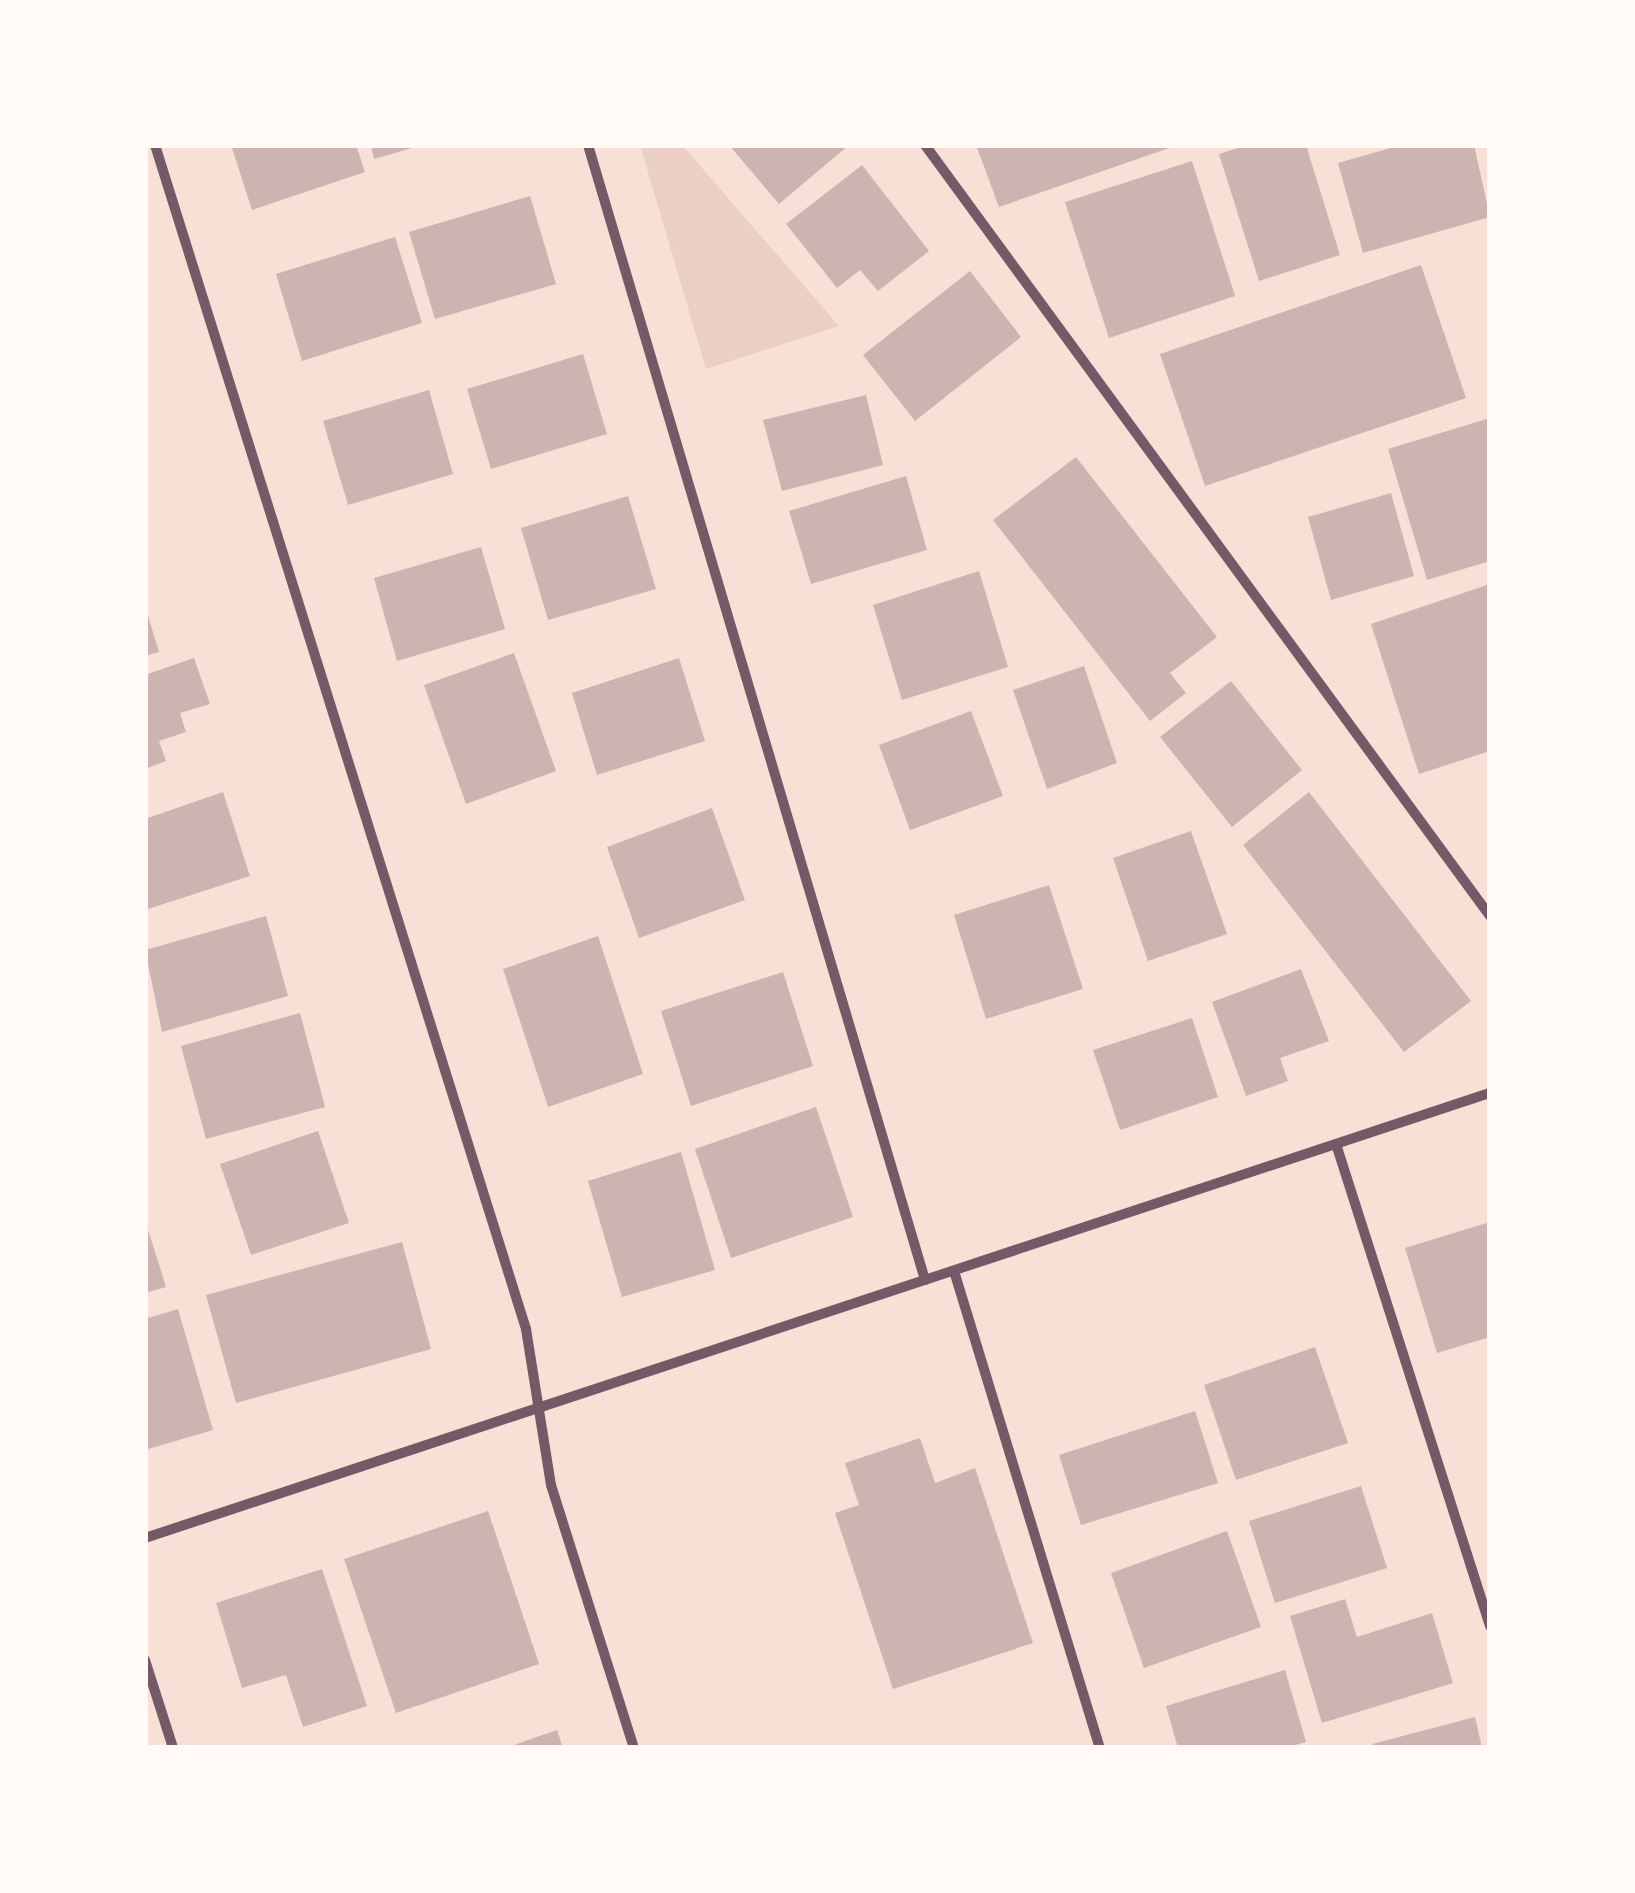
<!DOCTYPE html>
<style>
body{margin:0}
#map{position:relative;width:1635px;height:1893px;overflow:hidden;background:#f7e1d7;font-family:"Asap Condensed",sans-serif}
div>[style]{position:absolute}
.green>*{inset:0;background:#ebcfc5}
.building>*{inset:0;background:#ccb4b1}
.minor>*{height:10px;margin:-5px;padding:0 5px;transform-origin:5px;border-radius:5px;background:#755966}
span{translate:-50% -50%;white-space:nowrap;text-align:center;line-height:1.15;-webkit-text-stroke:8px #fffaf5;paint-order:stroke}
.frame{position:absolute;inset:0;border:148px solid #fffaf5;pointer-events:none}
</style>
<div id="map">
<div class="green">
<i style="clip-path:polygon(640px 145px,682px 145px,839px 326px,706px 369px)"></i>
</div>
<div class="building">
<i style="clip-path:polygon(231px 145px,356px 145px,365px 172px,252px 210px)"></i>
<i style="clip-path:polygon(371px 145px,419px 145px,419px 146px,374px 159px)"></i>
<i style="clip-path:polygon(729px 145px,849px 145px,779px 204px)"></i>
<i style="clip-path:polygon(976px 145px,1175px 145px,1175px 146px,999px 207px)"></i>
<i style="clip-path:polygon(1247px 145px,1306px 145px,1340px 255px,1259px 281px,1219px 154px)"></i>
<i style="clip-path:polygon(1401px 145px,1474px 145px,1490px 217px,1363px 253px,1338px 163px)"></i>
<i style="clip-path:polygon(1192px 161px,1235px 296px,1109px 338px,1065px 202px)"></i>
<i style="clip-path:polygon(862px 165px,929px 251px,878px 291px,860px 270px,837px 288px,786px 224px)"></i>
<i style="clip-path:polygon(530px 196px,556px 284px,435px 319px,409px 232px)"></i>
<i style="clip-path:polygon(395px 237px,422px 323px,302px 361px,276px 274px)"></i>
<i style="clip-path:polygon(1421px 265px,1466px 398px,1205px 486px,1160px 354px)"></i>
<i style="clip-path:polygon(970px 271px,1021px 337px,915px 421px,863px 355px)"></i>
<i style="clip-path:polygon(583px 354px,607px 434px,491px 469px,467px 389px)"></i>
<i style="clip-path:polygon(429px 390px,453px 474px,348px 505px,323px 421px)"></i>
<i style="clip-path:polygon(866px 395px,883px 465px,782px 491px,763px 420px)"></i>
<i style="clip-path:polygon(1490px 418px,1490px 561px,1427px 580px,1388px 449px)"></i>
<i style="clip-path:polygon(1076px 457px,1217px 637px,1170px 673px,1186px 693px,1150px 721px,993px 520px)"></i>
<i style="clip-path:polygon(906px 476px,927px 550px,811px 584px,789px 511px)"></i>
<i style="clip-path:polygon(1391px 493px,1414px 576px,1331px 600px,1308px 517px)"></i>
<i style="clip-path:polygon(628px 496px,656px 589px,548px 620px,521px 528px)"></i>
<i style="clip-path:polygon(481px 547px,505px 629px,397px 661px,374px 578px)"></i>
<i style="clip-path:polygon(979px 571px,1008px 667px,902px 700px,873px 605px)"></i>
<i style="clip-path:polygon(1490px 584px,1490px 751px,1419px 774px,1371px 624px)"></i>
<i style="clip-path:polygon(145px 606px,159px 652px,145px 656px)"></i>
<i style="clip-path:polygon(514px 653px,556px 771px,466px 804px,424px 685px)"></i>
<i style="clip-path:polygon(194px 658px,210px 704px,180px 713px,186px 732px,159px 741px,166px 761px,145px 769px,145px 675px)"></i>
<i style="clip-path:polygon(679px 658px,705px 741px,597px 775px,572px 693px)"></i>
<i style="clip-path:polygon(1084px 666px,1117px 763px,1047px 789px,1013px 690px)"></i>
<i style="clip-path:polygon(1231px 681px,1302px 770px,1232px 827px,1160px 737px)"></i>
<i style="clip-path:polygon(971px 711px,1003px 796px,910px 830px,879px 745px)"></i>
<i style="clip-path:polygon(223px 792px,250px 876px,145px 910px,145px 819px)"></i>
<i style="clip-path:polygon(1309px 792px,1471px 1001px,1404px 1052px,1243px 845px)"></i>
<i style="clip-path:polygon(712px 808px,745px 900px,639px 938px,607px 847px)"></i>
<i style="clip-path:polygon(1191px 831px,1227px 934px,1148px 961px,1113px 858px)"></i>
<i style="clip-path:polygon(1049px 885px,1083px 989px,986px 1019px,954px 915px)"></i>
<i style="clip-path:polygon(266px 916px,288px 996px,162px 1032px,145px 950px)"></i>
<i style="clip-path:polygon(598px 936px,643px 1074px,548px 1107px,503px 969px)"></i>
<i style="clip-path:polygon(1301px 969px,1329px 1041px,1280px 1058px,1288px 1081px,1246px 1096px,1212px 1002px)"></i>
<i style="clip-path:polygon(783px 972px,813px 1066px,691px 1106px,661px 1011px)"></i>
<i style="clip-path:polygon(300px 1013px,325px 1107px,206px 1139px,181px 1046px)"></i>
<i style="clip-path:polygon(1192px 1018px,1218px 1097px,1120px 1130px,1093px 1050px)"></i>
<i style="clip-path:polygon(816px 1107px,853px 1217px,731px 1258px,695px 1149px)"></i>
<i style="clip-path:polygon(318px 1131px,349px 1223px,251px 1255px,220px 1164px)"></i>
<i style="clip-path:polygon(681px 1152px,715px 1270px,622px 1297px,588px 1181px)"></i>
<i style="clip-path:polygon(145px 1220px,166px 1287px,145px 1293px)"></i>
<i style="clip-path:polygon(1490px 1222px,1490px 1337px,1437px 1353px,1405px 1248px)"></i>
<i style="clip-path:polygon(402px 1242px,431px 1349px,236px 1403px,206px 1295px)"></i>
<i style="clip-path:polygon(178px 1309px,213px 1430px,145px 1450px,145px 1319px)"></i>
<i style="clip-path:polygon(1315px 1347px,1348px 1443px,1236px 1480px,1204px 1385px)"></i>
<i style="clip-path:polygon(1195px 1411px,1218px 1483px,1081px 1525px,1059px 1455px)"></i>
<i style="clip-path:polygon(920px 1438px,935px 1483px,975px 1468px,1033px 1643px,893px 1689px,835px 1513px,859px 1505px,845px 1463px)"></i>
<i style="clip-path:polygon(1361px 1486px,1387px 1568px,1275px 1603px,1249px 1521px)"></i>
<i style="clip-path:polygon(488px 1511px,539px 1664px,396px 1713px,344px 1559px)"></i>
<i style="clip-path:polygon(1227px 1531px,1261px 1627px,1144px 1668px,1111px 1573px)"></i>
<i style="clip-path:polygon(322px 1569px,367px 1706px,303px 1727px,286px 1675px,242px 1688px,216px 1603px)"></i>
<i style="clip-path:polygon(1345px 1599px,1357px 1637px,1432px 1613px,1453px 1683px,1322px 1723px,1290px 1616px)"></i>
<i style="clip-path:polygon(1285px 1670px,1306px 1742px,1285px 1748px,1178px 1748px,1166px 1706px)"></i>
<i style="clip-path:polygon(1475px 1717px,1482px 1748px,1373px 1748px,1372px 1744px)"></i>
<i style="clip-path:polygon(557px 1730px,563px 1748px,508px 1748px,508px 1747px)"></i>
</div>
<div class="minor">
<i style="left:155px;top:145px;width:1241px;rotate:72.6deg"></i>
<i style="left:526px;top:1329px;width:158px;rotate:80.9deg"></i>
<i style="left:551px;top:1485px;width:276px;rotate:72.5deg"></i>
<i style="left:588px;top:145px;width:1184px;rotate:73.46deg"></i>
<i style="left:925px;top:145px;width:956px;rotate:53.77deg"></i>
<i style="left:1336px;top:1144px;width:506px;rotate:72.28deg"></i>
<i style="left:954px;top:1271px;width:499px;rotate:73deg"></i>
<i style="left:145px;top:1538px;width:1417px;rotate:-18.31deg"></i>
<i style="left:145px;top:1660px;width:92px;rotate:72.3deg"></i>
</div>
<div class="frame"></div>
</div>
